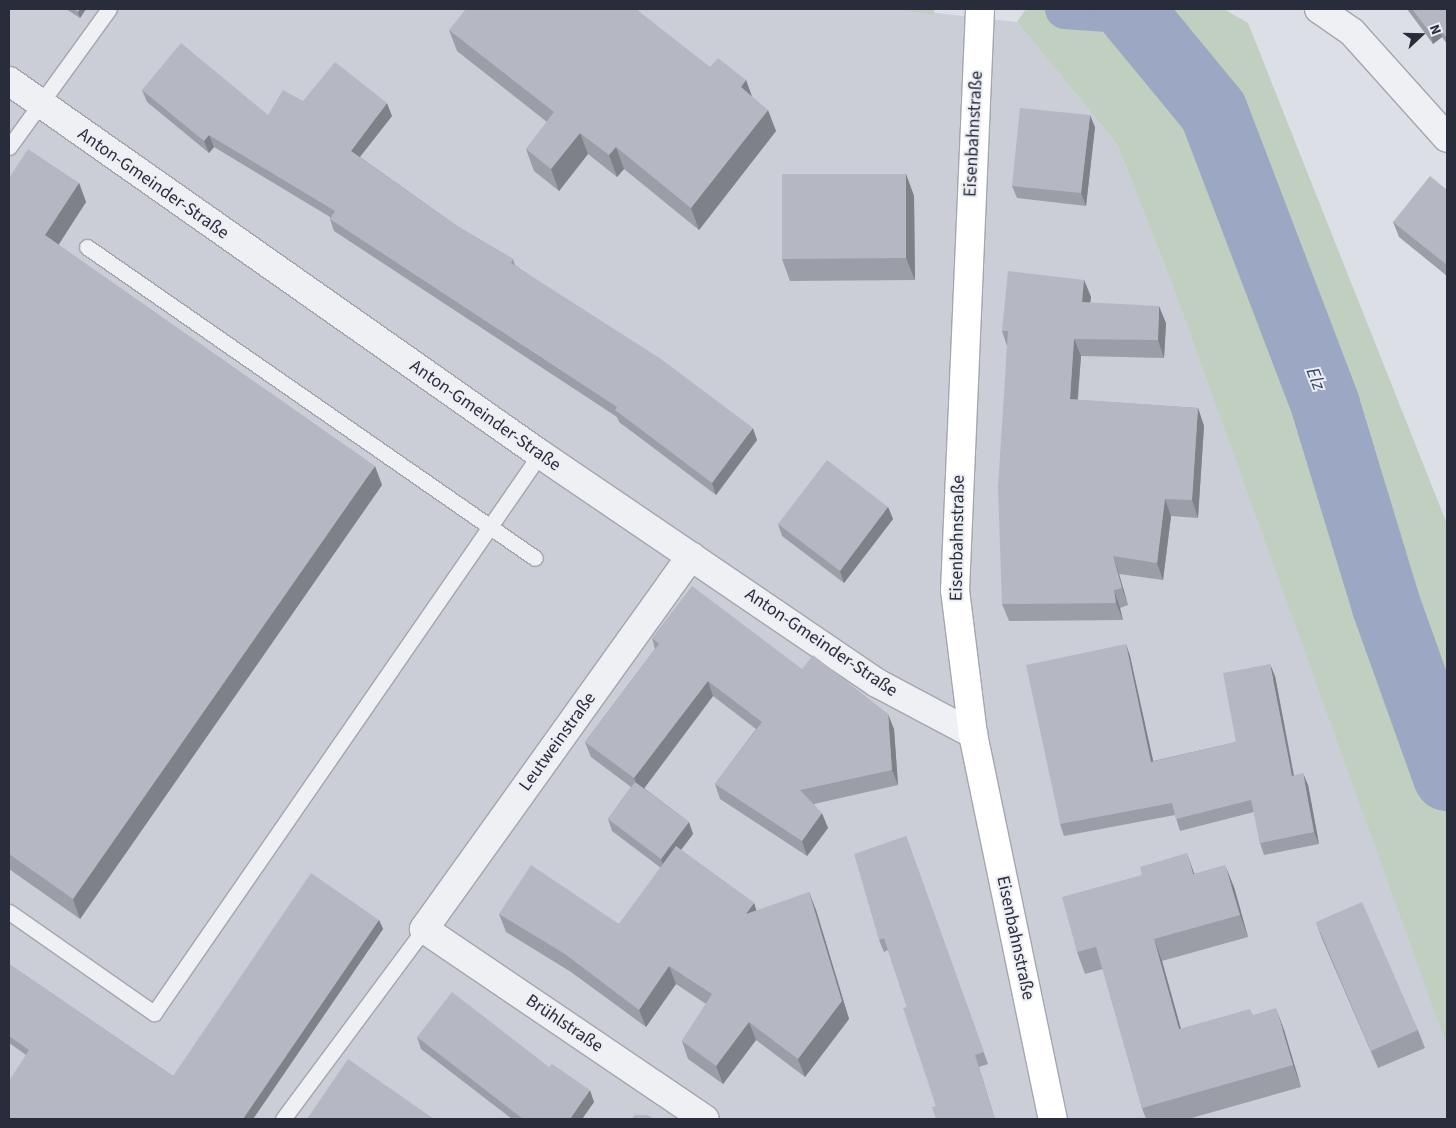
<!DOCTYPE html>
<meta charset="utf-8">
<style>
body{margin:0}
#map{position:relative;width:1456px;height:1128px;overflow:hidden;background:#dddfe6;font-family:"Source Sans 3",sans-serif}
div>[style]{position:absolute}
.built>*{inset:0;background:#cbced7}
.green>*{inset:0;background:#c0cfbf}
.canal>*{height:40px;margin:-20px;padding:0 20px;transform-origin:20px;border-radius:20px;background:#9ba7c3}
.river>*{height:69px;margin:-34.5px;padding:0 34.5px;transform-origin:34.5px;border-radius:34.5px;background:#9ba7c3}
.roads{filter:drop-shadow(1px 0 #a3a6af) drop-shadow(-1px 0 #a3a6af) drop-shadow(0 1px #a3a6af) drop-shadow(0 -1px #a3a6af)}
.service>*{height:15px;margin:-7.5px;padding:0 7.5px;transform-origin:7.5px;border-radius:7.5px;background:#eff0f4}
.minor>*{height:28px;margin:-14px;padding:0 14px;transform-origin:14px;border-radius:14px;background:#eff0f4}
.secondary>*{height:28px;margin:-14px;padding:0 14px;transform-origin:14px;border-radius:14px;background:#fff}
.wall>*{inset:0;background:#9c9ea7}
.shaded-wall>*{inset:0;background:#7f8188}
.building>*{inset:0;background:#b5b8c2}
span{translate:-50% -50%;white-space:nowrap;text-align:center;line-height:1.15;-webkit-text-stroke:4px #eceef4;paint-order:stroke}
.street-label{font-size:18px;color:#282c3b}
.water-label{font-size:19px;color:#36446b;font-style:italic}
.frame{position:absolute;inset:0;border:10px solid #282c3b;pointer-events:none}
.north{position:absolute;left:1396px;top:10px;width:50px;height:50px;-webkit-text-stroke:4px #eceef4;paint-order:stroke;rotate:69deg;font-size:14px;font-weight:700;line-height:20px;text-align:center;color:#282c3b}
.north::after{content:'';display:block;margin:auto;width:18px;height:22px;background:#282c3b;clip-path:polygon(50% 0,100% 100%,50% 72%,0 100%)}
</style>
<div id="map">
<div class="built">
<i style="clip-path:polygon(9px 9px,901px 9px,1017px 22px,1117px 144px,1172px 284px,1447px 1043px,1447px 1119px,9px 1119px)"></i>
</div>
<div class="green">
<i style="clip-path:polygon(902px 9px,934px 9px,934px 15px)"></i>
<i style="clip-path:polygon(1026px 9px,1224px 9px,1248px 23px,1447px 524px,1447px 1046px,1172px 284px,1117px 144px,1017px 22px)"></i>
</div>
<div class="canal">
<i style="left:1065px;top:9px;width:71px;rotate:4deg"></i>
</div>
<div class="river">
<i style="left:1129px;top:9px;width:132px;rotate:50.5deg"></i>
<i style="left:1213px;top:111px;width:315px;rotate:69.1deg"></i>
<i style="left:1325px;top:405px;width:207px;rotate:73.1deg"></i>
<i style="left:1385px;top:603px;width:184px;rotate:70.3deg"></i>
</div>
<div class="roads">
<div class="service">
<i style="left:9px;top:147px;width:170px;rotate:-54.1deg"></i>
<i style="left:87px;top:247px;width:545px;rotate:34.77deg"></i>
<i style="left:9px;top:912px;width:177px;rotate:34.9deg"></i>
<i style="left:154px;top:1013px;width:679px;rotate:-55.37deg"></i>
<i style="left:283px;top:1119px;width:237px;rotate:-53.4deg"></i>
</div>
<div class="minor">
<i style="left:1319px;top:9px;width:40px;rotate:34.9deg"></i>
<i style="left:1352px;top:32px;width:142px;rotate:48.1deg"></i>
<i style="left:9px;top:81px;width:649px;rotate:35.09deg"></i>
<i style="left:540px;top:454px;width:407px;rotate:34.2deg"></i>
<i style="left:877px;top:683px;width:109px;rotate:28deg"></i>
<i style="left:691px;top:556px;width:459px;rotate:125.6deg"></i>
<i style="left:424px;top:929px;width:339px;rotate:34.1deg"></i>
</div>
<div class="secondary">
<i style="left:980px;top:9px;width:582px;rotate:92.46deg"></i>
<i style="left:955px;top:590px;width:145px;rotate:82.9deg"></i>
<i style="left:973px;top:734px;width:393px;rotate:78.3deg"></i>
</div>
</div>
<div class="wall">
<i style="clip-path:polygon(66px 9px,86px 9px,80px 18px)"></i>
<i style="clip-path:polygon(1407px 9px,1447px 9px,1447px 44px,1442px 37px,1433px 44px)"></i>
<i style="clip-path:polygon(449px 30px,710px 67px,746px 80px,752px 97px,776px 131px,699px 230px,624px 169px,617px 177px,588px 154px,559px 191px,534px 171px,526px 149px,547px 122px,457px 51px)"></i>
<i style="clip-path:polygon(142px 90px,268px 115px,303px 101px,392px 116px,360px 157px,457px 226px,513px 259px,515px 265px,757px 440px,716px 495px,619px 422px,617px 417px,334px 231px,330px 219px,330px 217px,214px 147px,209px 153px,147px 102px)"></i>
<i style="clip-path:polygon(1095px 127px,1086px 206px,1017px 198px,1012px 186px)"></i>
<i style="clip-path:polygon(906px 174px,914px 196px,915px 280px,790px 281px,782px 259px)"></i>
<i style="clip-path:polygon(9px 178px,79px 183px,86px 202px,58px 245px,382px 485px,80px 919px,9px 869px)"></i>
<i style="clip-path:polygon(1447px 190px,1447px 276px,1399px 237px,1393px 222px)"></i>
<i style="clip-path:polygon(1084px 280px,1091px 297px,1090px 303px,1166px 323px,1164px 358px,1081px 356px,1078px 400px,1198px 408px,1204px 426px,1198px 518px,1171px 516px,1163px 580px,1119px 574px,1128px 605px,1120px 608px,1123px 620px,1009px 621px,1002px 604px,1007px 346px,1002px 331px)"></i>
<i style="clip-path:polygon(888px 507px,893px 519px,844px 583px,782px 536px,778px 524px)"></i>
<i style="clip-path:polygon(652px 638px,802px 669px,894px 729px,898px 785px,814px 804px,828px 828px,807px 856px,720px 799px,715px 784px,756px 729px,713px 696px,644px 788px,689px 822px,693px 834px,681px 850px,754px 903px,756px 910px,816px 910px,849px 1019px,805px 1077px,756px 1040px,723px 1084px,688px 1059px,682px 1041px,706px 1004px,676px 984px,646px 1027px,571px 972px,506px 932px,499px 914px,619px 924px,661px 868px,612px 831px,608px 819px,631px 787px,591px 757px,585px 742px,655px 649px)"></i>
<i style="clip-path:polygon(1126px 644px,1130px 656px,1153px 761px,1236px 742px,1275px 676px,1294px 775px,1308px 785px,1319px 844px,1264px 855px,1260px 843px,1254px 812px,1180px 831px,1175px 815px,1064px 836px,1060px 824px)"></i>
<i style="clip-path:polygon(906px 836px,988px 1064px,979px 1067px,995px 1119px,936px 1119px,936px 1106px,907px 1007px,888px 950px,884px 952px,879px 940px)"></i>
<i style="clip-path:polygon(1194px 873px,1234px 887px,1248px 937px,1162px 961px,1181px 1029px,1253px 1015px,1284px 1030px,1301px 1087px,1188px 1119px,1146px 1119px,1142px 1108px,1103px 969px,1085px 974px,1077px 952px,1142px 875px)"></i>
<i style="clip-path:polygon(379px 920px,383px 929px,253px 1119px,26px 1055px,9px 1043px,9px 964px,173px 1076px)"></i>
<i style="clip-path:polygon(1316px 922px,1418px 1030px,1425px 1048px,1378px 1068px,1322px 939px)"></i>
<i style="clip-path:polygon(417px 1037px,594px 1102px,582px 1119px,512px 1119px,421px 1049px)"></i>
</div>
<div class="shaded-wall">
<i style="clip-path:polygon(80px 9px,86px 9px,80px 18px,78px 12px)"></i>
<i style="clip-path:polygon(1437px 25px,1442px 37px,1433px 44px,1429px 31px)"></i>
<i style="clip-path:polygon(746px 80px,754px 102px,741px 87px)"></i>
<i style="clip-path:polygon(387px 103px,392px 116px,355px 163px,351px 151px)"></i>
<i style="clip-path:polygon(768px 110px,776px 131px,699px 230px,691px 208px)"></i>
<i style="clip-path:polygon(1090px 115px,1095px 127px,1086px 206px,1081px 193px)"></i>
<i style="clip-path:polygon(580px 133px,588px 154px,559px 191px,551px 169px)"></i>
<i style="clip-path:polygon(209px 135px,214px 147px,209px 153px,204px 141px)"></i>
<i style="clip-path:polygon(616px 147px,624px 169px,617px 177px,609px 155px)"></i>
<i style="clip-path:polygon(906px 174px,914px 196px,915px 280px,906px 258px)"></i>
<i style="clip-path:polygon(79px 183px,86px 202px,52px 255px,45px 235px)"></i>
<i style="clip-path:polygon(1084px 280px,1091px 297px,1088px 320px,1082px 302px)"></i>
<i style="clip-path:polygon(1159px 306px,1166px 323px,1164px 358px,1158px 340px)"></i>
<i style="clip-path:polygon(1074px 339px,1081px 356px,1076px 417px,1070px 399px)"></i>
<i style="clip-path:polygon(1198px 408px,1204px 426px,1198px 518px,1192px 500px)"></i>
<i style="clip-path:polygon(753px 428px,757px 440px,716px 495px,712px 483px)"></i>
<i style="clip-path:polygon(375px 466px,382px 485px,80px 919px,73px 899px)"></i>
<i style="clip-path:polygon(1165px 499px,1171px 516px,1163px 580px,1157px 563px)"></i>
<i style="clip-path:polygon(888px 507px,893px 519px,844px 583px,840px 571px)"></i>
<i style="clip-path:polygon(1113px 556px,1119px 574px,1128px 605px,1122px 588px)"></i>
<i style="clip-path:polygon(1114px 590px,1120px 608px,1123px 620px,1116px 603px)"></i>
<i style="clip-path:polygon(1126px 644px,1130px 656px,1156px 774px,1151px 762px)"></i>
<i style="clip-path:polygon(1270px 664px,1275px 676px,1296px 788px,1292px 776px)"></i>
<i style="clip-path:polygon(708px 681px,713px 696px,640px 794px,634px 778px)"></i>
<i style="clip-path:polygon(888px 714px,894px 729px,898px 785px,892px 770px)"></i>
<i style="clip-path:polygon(1303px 773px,1308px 785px,1319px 844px,1314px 832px)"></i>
<i style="clip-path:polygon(822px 813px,828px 828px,807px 856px,802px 841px)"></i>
<i style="clip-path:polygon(689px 822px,693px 834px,665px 871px,661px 859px)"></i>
<i style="clip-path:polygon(1187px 853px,1195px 876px,1193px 874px)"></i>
<i style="clip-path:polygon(1225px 865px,1234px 887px,1248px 937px,1240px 915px)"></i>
<i style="clip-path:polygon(809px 892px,816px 910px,849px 1019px,805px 1077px,798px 1059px)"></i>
<i style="clip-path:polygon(754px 903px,760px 921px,746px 914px)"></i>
<i style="clip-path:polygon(379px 920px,383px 929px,253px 1119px,243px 1119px)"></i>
<i style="clip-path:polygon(1154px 939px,1162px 961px,1187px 1051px,1179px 1029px)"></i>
<i style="clip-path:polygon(669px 966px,676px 984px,646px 1027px,639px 1010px)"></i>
<i style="clip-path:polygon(1276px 1008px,1284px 1030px,1301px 1087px,1293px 1065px)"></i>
<i style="clip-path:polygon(749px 1022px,756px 1040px,723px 1084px,716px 1066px)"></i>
<i style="clip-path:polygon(590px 1090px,594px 1102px,582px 1119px,570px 1119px)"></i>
</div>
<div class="building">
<i style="clip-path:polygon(73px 9px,80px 9px,78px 12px)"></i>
<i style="clip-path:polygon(466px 9px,636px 9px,710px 67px,718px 58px,746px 80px,741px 87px,768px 110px,691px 208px,616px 147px,609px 155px,580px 133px,551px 169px,526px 149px,554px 112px,449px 30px)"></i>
<i style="clip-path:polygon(1412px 9px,1447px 9px,1447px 38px,1437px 25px,1429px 31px)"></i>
<i style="clip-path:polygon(181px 43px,268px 115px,283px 90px,303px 101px,335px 62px,387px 103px,351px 151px,457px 226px,513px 259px,511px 263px,661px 359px,753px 428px,712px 483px,615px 410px,617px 407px,330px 219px,335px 211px,209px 135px,204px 141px,142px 90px)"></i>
<i style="clip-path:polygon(1020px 108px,1090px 115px,1081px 193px,1012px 186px)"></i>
<i style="clip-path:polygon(28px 149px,79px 183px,45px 235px,375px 466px,73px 899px,9px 854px,9px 178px)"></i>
<i style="clip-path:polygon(782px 174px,906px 174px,906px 258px,782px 259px)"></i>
<i style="clip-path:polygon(1430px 176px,1447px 190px,1447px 265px,1393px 222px)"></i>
<i style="clip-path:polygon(1008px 271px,1084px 280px,1082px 302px,1159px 306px,1158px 340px,1074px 339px,1070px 399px,1198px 408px,1192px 500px,1165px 499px,1157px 563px,1113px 556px,1122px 588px,1114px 590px,1116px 603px,1002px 604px,998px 487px,1008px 331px,1002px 331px)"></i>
<i style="clip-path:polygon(827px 460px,888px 507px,840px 571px,778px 524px)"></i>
<i style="clip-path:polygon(692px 586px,802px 669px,813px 655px,888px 714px,892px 770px,800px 790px,822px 813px,802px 841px,715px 784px,762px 722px,708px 681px,634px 778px,585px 742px,659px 644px,652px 638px)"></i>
<i style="clip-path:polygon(1126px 644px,1151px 762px,1236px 742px,1223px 673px,1270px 664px,1292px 776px,1303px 773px,1314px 832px,1260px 843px,1251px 800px,1176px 819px,1172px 803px,1060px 824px,1026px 665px)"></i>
<i style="clip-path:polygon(635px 782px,689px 822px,661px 859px,608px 819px)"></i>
<i style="clip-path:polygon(906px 836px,984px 1052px,975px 1055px,995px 1119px,936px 1119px,932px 1107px,936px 1106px,903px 1008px,907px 1007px,884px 938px,879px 940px,854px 854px)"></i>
<i style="clip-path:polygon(676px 846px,754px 903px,746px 914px,809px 892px,842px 1001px,798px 1059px,749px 1022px,716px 1066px,682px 1041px,712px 994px,669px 966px,639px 1010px,565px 954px,499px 914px,531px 865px,619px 924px)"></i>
<i style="clip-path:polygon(1187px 853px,1193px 874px,1225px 865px,1240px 915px,1154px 939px,1179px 1029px,1250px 1009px,1253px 1015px,1276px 1008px,1293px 1065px,1142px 1108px,1096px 947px,1077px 952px,1062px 897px,1142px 875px,1140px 867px)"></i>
<i style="clip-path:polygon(311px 873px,379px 920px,243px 1119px,9px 1119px,9px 1081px,29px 1050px,9px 1036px,9px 964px,173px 1076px)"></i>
<i style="clip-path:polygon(1362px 902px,1418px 1030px,1371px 1051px,1316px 922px)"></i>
<i style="clip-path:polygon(452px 992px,549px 1067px,552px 1064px,590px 1090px,570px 1119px,523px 1119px,417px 1037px)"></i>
<i style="clip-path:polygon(348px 1059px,434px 1119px,307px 1119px)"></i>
<i style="clip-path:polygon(635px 1115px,647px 1115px,654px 1119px,632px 1119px)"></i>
</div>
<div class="street-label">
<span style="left:974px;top:134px;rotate:-87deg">Eisenbahnstraße</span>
<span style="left:153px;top:184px;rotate:35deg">Anton-Gmeinder-Straße</span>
<span style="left:485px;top:416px;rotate:35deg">Anton-Gmeinder-Straße</span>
<span style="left:958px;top:538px;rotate:-89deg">Eisenbahnstraße</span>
<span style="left:821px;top:643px;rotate:34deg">Anton-Gmeinder-Straße</span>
<span style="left:558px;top:742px;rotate:-54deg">Leutweinstraße</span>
<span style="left:1015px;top:938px;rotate:78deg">Eisenbahnstraße</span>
<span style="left:564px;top:1024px;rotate:34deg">Brühlstraße</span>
</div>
<div class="water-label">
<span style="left:1315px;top:379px;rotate:69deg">Elz</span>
</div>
<div class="frame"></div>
<div class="north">N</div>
</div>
